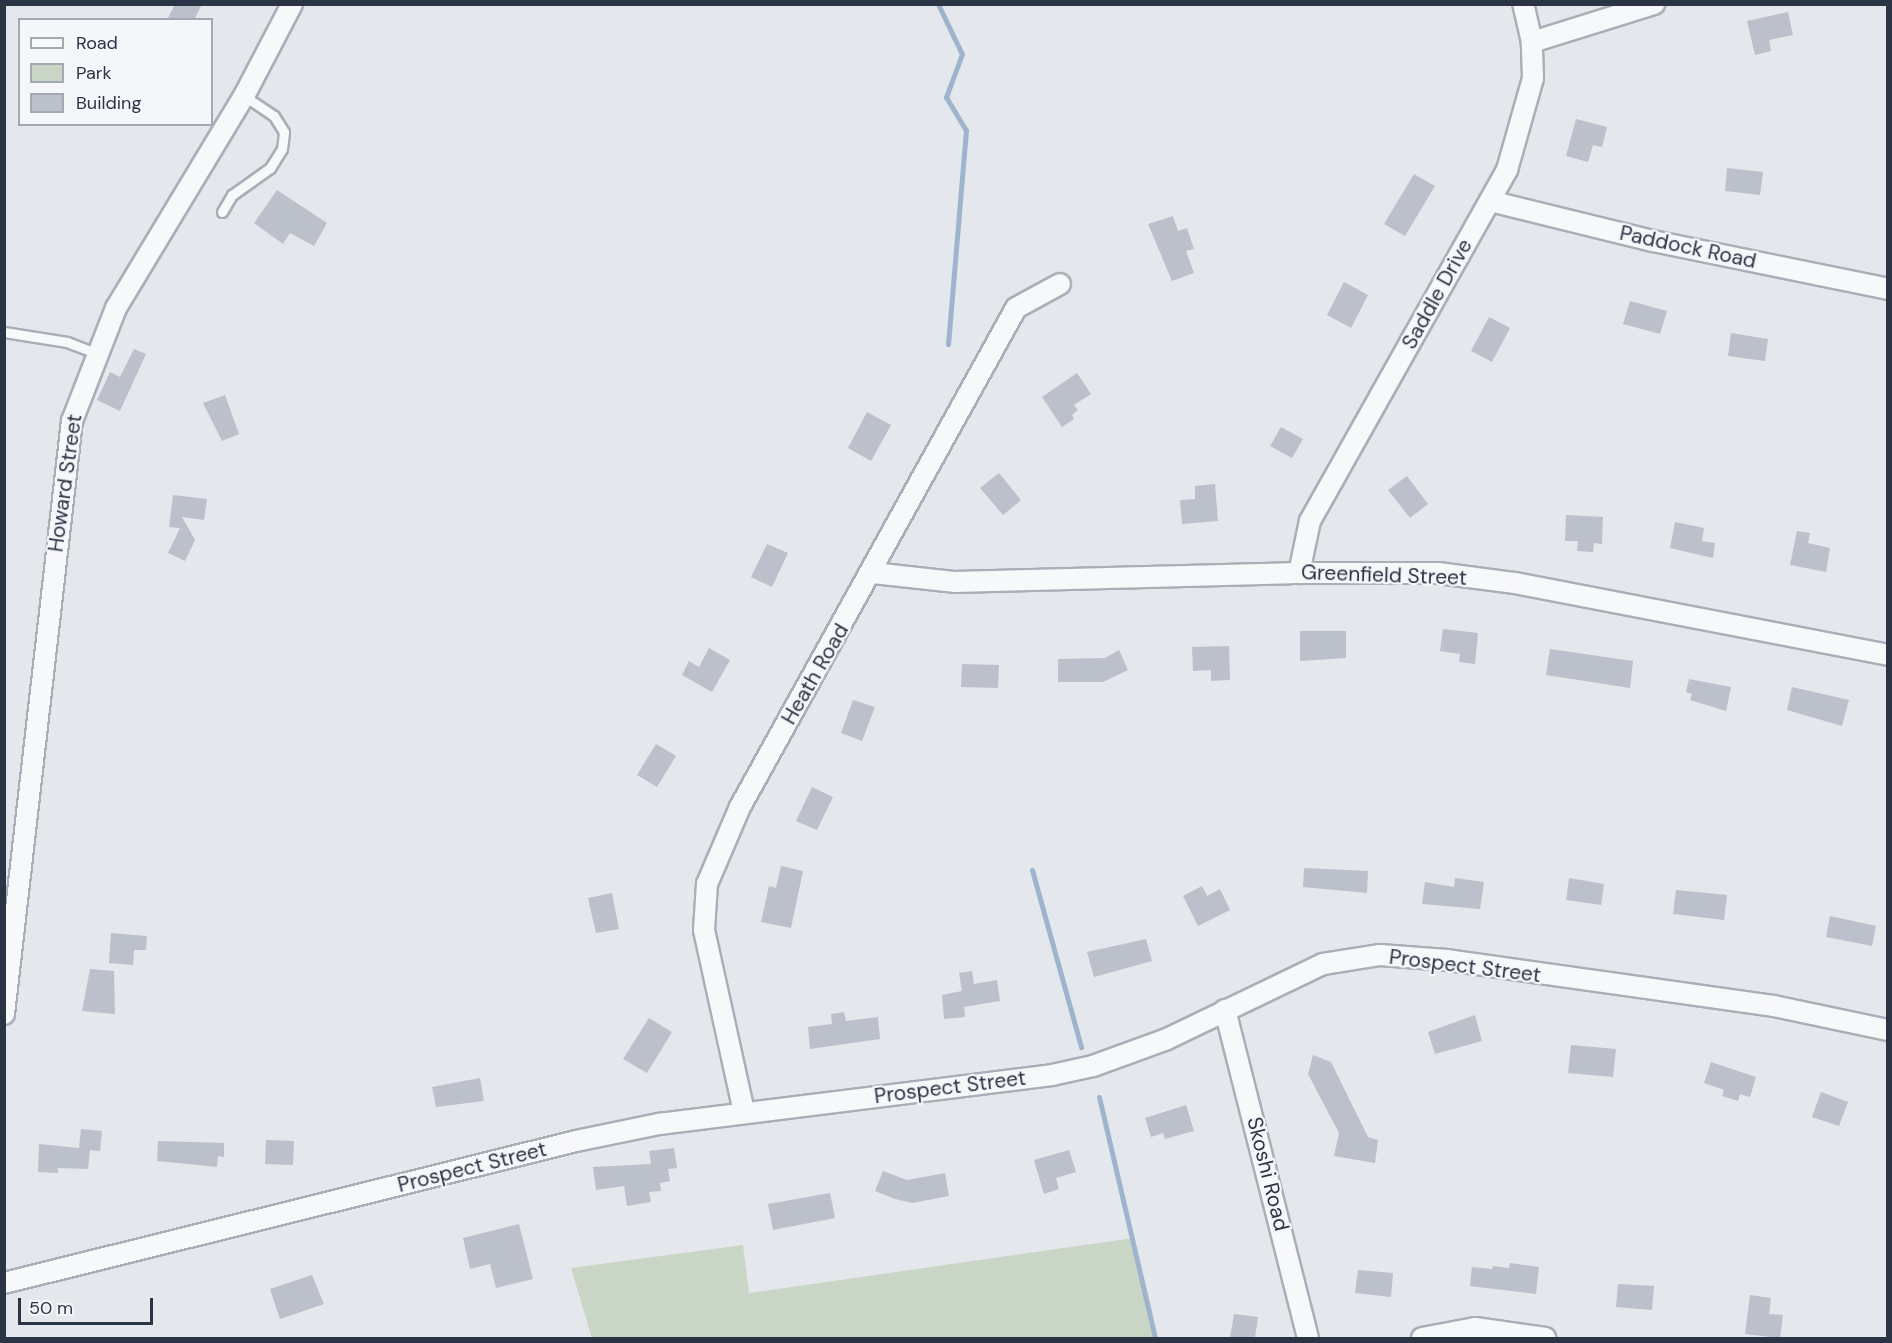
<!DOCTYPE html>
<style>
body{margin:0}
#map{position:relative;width:1892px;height:1343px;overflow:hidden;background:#e4e7ec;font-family:"DM Sans",sans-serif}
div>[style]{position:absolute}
.green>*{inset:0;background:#c9d6c5}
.stream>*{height:5px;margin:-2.5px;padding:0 2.5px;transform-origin:2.5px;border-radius:2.5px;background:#9fb4cc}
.building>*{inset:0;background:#bbc0ca}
.roads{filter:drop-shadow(2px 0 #a9aeb7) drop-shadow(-2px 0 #a9aeb7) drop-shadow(0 2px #a9aeb7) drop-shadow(0 -2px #a9aeb7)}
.lane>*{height:9px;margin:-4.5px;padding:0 4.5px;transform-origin:4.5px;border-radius:4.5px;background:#f7f8fa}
.street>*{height:20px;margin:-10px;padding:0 10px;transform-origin:10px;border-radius:10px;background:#f7f8fa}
span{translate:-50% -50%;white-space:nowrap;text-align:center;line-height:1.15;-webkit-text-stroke:4.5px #f4f6f9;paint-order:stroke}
.street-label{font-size:21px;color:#2b3445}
.frame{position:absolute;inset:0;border:6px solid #2b3445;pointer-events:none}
.legend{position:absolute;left:18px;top:18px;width:195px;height:108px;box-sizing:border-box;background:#f4f6f9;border:2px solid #a4a8b1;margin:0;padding:8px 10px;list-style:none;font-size:18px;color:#2b3445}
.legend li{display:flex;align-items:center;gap:12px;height:30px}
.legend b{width:30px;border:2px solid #a4a8b1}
.scale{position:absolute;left:18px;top:1298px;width:135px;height:27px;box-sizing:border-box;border:3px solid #2b3445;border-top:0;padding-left:8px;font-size:18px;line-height:21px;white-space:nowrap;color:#2b3445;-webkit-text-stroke:4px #f4f6f9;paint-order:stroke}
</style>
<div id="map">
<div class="green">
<i style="clip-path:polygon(1134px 1238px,1156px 1338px,592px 1338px,571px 1268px,743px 1245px,749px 1293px)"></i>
</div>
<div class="stream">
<i style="left:938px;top:4px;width:55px;rotate:64.4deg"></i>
<i style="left:962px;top:54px;width:46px;rotate:110.4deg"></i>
<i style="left:946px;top:97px;width:39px;rotate:59deg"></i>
<i style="left:966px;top:130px;width:215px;rotate:94.8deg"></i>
<i style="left:1032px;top:870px;width:184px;rotate:74.5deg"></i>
<i style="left:1099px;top:1097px;width:247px;rotate:76.9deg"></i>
</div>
<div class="building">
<i style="clip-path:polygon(175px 4px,202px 4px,194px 20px,167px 20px)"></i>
<i style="clip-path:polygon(1788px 12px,1793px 35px,1769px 40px,1771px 51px,1755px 55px,1747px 21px)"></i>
<i style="clip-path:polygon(1576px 119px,1607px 127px,1602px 147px,1593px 145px,1588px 162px,1566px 156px)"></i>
<i style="clip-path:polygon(1727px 168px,1763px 172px,1760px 195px,1725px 191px)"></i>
<i style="clip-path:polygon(1414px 174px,1435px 186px,1405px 236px,1384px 224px)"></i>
<i style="clip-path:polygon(277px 190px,327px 223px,314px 246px,290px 233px,283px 244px,254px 223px)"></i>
<i style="clip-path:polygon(1173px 216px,1178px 231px,1187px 228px,1194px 249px,1186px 251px,1194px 273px,1172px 281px,1148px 224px)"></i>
<i style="clip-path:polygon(1344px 282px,1368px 295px,1351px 328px,1327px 315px)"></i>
<i style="clip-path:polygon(1630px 301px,1667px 311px,1660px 334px,1623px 324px)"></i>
<i style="clip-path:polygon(1489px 317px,1510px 328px,1492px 362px,1471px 351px)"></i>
<i style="clip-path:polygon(1731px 333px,1768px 339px,1765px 361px,1728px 356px)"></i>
<i style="clip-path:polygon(134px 349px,146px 354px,120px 411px,97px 400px,110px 372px,120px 377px)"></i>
<i style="clip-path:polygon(1077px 373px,1091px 394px,1074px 405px,1078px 410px,1072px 415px,1074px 419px,1062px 427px,1042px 397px)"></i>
<i style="clip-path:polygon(225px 395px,239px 434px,222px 441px,203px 403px)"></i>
<i style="clip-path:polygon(867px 412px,891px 425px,871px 461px,848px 448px)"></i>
<i style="clip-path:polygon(1281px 427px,1303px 439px,1292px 458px,1270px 446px)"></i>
<i style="clip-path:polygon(999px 473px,1021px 500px,1003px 515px,980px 488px)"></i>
<i style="clip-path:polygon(1407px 476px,1428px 504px,1410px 518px,1388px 490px)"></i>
<i style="clip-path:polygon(1215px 484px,1218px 521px,1182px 524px,1180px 500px,1195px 499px,1195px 486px)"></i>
<i style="clip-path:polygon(173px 495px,207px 499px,204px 520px,182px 517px,195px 540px,185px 561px,168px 553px,180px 528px,169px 527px)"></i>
<i style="clip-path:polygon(1566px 515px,1603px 517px,1602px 544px,1594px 543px,1593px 552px,1577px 551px,1578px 541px,1565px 541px)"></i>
<i style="clip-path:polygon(1675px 522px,1704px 528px,1702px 541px,1715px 543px,1713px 558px,1670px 548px)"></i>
<i style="clip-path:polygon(1797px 531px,1810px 533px,1808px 543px,1830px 548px,1826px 572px,1790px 565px)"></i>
<i style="clip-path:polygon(767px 544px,788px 553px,772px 587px,751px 577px)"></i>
<i style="clip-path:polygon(1443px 629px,1478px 633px,1475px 664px,1459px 662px,1460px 654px,1440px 651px)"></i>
<i style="clip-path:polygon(1300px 631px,1346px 631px,1346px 658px,1300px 661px)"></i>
<i style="clip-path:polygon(1229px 646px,1230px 680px,1211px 681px,1211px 670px,1193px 671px,1192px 647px)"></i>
<i style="clip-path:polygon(709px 648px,730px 660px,712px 692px,682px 675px,689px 661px,699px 667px)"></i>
<i style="clip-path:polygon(1550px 649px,1633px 661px,1630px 688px,1546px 675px)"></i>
<i style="clip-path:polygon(1119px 650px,1128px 670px,1103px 682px,1058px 682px,1058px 659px,1105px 658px)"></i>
<i style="clip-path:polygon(962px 664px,999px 665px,998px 688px,961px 687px)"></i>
<i style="clip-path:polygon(1689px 679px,1731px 687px,1726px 711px,1690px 700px,1692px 694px,1686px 692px)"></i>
<i style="clip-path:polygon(1792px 687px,1849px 700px,1842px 726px,1787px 710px)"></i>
<i style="clip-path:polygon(853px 700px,875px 707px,862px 741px,841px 733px)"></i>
<i style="clip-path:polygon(656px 744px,676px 756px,657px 787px,637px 775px)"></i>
<i style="clip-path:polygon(812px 787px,833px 797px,817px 830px,796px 821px)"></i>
<i style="clip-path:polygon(781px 866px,803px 871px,791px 928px,761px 922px,769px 886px,776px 888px)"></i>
<i style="clip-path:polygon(1304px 868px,1368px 871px,1367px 893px,1303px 887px)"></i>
<i style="clip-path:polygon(1455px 878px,1484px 882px,1480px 909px,1422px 904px,1425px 882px,1454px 887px)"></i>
<i style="clip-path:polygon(1569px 878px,1604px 884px,1601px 905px,1566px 900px)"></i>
<i style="clip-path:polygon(1202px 886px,1207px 896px,1220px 889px,1230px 910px,1198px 926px,1183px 896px)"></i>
<i style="clip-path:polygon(1676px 890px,1727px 895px,1724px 920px,1673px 914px)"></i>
<i style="clip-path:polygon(612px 893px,619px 929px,596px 933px,588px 898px)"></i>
<i style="clip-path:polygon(1830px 916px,1876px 926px,1872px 946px,1826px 937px)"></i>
<i style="clip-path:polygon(111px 933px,147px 936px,146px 950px,134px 950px,133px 965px,109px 963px)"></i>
<i style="clip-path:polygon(1146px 939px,1152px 961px,1094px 977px,1087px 952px)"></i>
<i style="clip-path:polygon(90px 969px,114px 971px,115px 1014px,82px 1011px)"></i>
<i style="clip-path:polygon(972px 971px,974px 984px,997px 980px,1000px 1001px,964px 1007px,965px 1017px,944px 1019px,942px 995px,962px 991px,959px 973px)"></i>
<i style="clip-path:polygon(844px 1012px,846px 1021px,878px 1017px,880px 1039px,810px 1049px,808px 1027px,832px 1024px,831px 1014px)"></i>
<i style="clip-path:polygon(1475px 1015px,1482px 1041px,1435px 1054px,1428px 1032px)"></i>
<i style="clip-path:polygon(649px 1018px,672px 1032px,647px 1073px,623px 1059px)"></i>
<i style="clip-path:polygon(1571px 1045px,1616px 1049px,1613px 1077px,1568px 1073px)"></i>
<i style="clip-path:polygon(1313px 1055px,1331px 1062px,1368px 1137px,1378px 1140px,1375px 1163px,1334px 1156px,1339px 1133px,1308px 1074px)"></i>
<i style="clip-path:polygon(1711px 1062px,1756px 1077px,1750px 1097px,1740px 1094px,1738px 1101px,1722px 1096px,1724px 1090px,1704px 1083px)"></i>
<i style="clip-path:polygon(480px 1078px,484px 1101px,436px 1107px,432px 1087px)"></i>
<i style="clip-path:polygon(1821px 1092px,1848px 1102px,1839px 1126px,1812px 1117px)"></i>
<i style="clip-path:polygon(1186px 1105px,1194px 1131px,1165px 1139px,1163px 1133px,1151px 1137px,1145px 1118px)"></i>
<i style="clip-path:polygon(81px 1129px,102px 1131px,100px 1151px,90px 1150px,88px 1169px,58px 1168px,58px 1173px,38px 1172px,39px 1144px,79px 1148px)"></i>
<i style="clip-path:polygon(266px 1140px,294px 1141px,293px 1165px,265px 1164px)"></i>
<i style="clip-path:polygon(158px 1141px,224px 1143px,224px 1157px,218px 1156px,217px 1167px,157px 1161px)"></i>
<i style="clip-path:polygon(674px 1148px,677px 1168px,668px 1169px,670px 1181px,660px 1183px,661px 1191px,649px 1192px,651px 1202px,627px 1206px,624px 1186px,596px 1190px,593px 1167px,651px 1164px,649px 1151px)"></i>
<i style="clip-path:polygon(1069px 1150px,1076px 1172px,1056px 1178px,1059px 1189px,1044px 1194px,1034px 1160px)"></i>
<i style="clip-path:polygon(883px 1171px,907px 1180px,945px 1173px,949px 1196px,912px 1203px,895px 1199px,875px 1191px)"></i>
<i style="clip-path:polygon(830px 1193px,835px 1218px,773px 1230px,768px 1204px)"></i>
<i style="clip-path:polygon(519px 1224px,533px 1279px,496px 1288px,490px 1264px,470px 1269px,463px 1238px)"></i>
<i style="clip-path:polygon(1510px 1263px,1539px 1267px,1536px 1294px,1470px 1286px,1472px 1267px,1492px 1269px,1493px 1266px,1509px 1268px)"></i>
<i style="clip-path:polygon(1358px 1270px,1393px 1273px,1391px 1297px,1355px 1293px)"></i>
<i style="clip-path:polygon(312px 1275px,324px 1304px,280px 1319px,270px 1289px)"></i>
<i style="clip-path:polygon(1618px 1284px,1654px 1286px,1652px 1310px,1616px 1307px)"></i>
<i style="clip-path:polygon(1750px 1295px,1771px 1298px,1769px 1314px,1783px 1315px,1780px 1338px,1745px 1334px)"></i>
<i style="clip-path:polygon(1234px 1314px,1258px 1317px,1255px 1338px,1230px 1338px)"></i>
</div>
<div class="roads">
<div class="lane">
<i style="left:222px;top:212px;width:20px;rotate:-60deg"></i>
<i style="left:232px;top:195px;width:47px;rotate:-35.4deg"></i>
<i style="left:270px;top:168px;width:22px;rotate:-58deg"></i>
<i style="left:282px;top:149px;width:17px;rotate:-83deg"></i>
<i style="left:284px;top:132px;width:19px;rotate:-122deg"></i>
<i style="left:274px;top:116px;width:36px;rotate:-146deg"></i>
<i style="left:4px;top:332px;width:64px;rotate:9deg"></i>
<i style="left:67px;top:342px;width:31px;rotate:21deg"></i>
</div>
<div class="street">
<i style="left:1532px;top:42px;width:128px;rotate:-17.3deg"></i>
<i style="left:1490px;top:201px;width:168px;rotate:13.8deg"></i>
<i style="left:1653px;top:241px;width:240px;rotate:11.5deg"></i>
<i style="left:873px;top:573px;width:81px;rotate:6.3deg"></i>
<i style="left:954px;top:582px;width:337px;rotate:-1.5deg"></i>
<i style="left:1291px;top:573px;width:147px"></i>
<i style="left:1438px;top:573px;width:78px;rotate:7.4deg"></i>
<i style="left:1515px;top:583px;width:380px;rotate:10.9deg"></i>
<i style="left:1299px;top:573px;width:53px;rotate:-78.1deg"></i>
<i style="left:1310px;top:521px;width:403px;rotate:-60.7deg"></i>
<i style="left:1507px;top:170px;width:96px;rotate:-74.2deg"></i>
<i style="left:1533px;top:78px;width:36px;rotate:-92deg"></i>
<i style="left:1532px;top:42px;width:39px;rotate:-103deg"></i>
<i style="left:1225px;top:1010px;width:338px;rotate:75.8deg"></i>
<i style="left:4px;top:1014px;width:597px;rotate:-83.46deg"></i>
<i style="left:72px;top:421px;width:121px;rotate:-68.7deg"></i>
<i style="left:116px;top:308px;width:248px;rotate:-58.9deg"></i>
<i style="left:244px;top:96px;width:104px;rotate:-62.4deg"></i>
<i style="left:744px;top:1112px;width:186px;rotate:-102.4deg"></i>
<i style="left:704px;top:930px;width:46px;rotate:-86.3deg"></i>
<i style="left:707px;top:884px;width:84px;rotate:-66.8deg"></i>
<i style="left:740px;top:807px;width:570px;rotate:-61.05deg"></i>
<i style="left:1016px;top:308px;width:50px;rotate:-28.6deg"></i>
<i style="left:4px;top:1283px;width:589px;rotate:-13.94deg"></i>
<i style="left:576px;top:1141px;width:85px;rotate:-11.6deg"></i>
<i style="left:659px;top:1124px;width:396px;rotate:-7.1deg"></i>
<i style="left:1052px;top:1075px;width:42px;rotate:-12.4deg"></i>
<i style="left:1093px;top:1066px;width:79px;rotate:-20deg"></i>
<i style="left:1167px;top:1039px;width:173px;rotate:-25.7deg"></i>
<i style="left:1323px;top:964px;width:58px;rotate:-9deg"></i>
<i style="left:1380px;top:955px;width:67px;rotate:4.3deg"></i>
<i style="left:1447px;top:960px;width:330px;rotate:8deg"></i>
<i style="left:1774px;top:1006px;width:116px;rotate:11.9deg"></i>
<i style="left:1422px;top:1338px;width:54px;rotate:-10.7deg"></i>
<i style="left:1475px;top:1328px;width:71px;rotate:8.1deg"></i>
</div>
</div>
<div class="street-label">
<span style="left:1688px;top:247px;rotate:12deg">Paddock Road</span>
<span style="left:1437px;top:294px;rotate:-61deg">Saddle Drive</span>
<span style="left:65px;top:483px;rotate:-82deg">Howard Street</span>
<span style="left:1384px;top:575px;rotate:2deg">Greenfield Street</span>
<span style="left:815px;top:674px;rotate:-60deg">Heath Road</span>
<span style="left:1465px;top:966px;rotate:7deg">Prospect Street</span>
<span style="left:950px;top:1087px;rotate:-7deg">Prospect Street</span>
<span style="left:472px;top:1167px;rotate:-14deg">Prospect Street</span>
<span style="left:1268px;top:1174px;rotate:76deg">Skoshi Road</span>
</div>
<div class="frame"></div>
<ul class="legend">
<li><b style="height:8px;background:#f7f8fa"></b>Road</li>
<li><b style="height:16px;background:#c9d6c5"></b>Park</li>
<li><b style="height:16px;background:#bbc0ca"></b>Building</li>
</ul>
<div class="scale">50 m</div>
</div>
